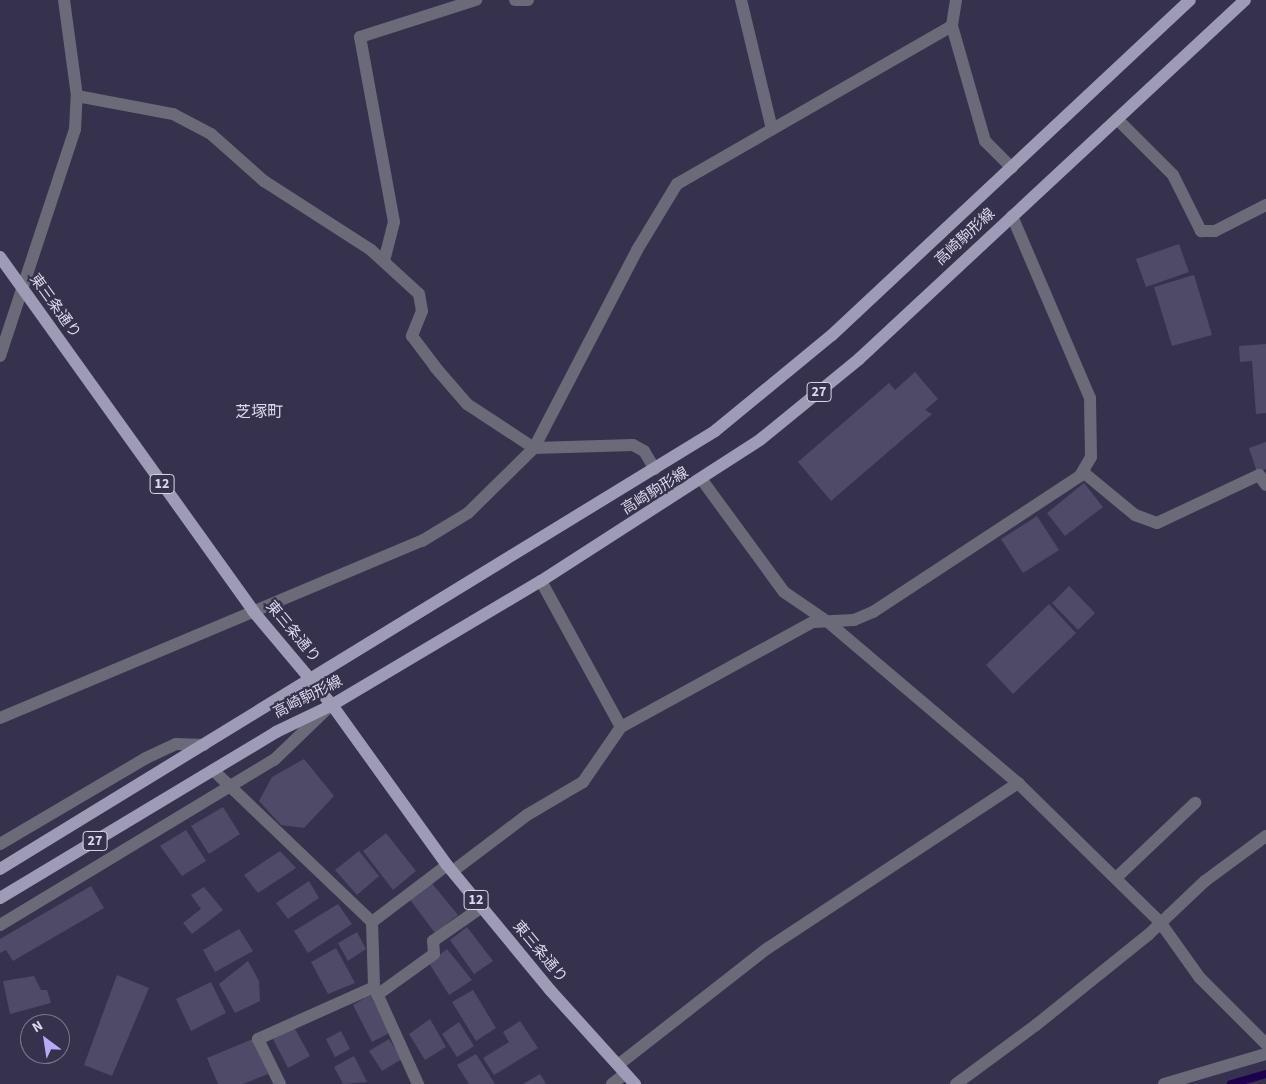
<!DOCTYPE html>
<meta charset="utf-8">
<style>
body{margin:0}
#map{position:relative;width:1266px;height:1084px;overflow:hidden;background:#36324e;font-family:"Source Sans 3","Noto Sans JP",sans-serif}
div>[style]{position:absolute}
.stream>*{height:8px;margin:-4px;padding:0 4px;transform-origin:4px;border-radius:4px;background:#1f004f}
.building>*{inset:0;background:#4e4a67}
.lane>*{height:12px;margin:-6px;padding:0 6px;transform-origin:6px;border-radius:6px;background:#6b6a78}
.street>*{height:12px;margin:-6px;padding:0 6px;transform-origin:6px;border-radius:6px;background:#6b6a78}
.primary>*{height:12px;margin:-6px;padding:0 6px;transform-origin:6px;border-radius:6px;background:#9e9bb7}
span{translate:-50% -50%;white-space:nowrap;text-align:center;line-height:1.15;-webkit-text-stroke:4.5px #36324e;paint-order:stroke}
.shield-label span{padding:1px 4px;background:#36324e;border:1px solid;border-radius:4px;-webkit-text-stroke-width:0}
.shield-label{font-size:14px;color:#dbd9eb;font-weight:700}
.street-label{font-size:15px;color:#dbd9eb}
.neighbourhood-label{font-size:16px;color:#dbd9eb}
.north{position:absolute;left:20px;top:1014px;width:50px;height:50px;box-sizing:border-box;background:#36324e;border:1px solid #78758d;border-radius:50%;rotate:329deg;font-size:14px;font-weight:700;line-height:20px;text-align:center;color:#dbd9eb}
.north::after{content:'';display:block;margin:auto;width:18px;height:22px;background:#b7abf8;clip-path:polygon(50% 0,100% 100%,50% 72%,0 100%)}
</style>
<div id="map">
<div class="stream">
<i style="left:1231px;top:1084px;width:36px;rotate:-16deg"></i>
</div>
<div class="building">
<i style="clip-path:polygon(1179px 244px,1189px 272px,1146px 287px,1136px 259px)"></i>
<i style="clip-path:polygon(1194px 275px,1212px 335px,1172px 346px,1154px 287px)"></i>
<i style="clip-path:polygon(1266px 344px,1266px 413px,1256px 414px,1252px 361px,1240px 362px,1239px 346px)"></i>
<i style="clip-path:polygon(915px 372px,938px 399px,925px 410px,932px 414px,831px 501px,798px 462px,889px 383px,895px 390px)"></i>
<i style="clip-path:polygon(1266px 442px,1266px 469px,1257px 472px,1249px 448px)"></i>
<i style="clip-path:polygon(1084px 483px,1103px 507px,1065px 536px,1047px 513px)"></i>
<i style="clip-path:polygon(1037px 516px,1059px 550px,1023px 573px,1001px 539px)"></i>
<i style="clip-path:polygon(1069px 586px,1095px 613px,1078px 630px,1052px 603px)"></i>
<i style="clip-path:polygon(1049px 604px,1076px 633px,1013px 694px,986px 665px)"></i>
<i style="clip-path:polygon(304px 759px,334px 796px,304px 828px,281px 825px,259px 801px,272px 777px)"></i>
<i style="clip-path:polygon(223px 807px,240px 834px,209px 854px,191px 826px)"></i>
<i style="clip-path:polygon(186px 830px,206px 861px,182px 876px,160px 846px)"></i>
<i style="clip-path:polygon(386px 833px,416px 871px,393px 890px,363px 851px)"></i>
<i style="clip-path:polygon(280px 851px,296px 868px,258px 893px,244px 875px)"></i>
<i style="clip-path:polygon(359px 851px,379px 876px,357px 895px,335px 870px)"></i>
<i style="clip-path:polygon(309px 881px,319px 898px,288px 919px,276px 903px)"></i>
<i style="clip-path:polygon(430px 881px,458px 915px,435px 933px,408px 897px)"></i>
<i style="clip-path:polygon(91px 886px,104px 908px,13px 961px,6px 950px,0 953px,0 939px)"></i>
<i style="clip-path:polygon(204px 887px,223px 910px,192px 934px,183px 923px,201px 909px,191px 895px)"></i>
<i style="clip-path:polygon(338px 904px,352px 924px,308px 953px,294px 931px)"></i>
<i style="clip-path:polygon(467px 927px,493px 961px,474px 974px,450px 940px)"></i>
<i style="clip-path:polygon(239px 929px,253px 951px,215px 972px,203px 950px)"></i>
<i style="clip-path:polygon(357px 932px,366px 949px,348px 961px,338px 943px)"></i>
<i style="clip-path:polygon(336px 948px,355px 983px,328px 994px,311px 962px)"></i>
<i style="clip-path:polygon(447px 949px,472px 980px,449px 995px,429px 963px)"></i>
<i style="clip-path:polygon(248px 961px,259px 981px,260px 1001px,235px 1013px,219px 984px)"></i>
<i style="clip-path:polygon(117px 975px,149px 988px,112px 1076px,84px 1065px)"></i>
<i style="clip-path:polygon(34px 976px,41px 990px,47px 990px,51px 1003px,10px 1014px,3px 981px)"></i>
<i style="clip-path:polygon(211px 982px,226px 1013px,191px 1031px,176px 999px)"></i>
<i style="clip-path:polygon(473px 990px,496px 1028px,476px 1041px,452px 1002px)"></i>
<i style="clip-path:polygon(370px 995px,391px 1032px,372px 1042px,353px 1005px)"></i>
<i style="clip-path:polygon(430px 1019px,446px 1047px,425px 1060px,409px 1034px)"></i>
<i style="clip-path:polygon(520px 1021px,538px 1048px,494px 1075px,483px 1058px,509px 1042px,503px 1032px)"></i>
<i style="clip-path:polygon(459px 1022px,474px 1046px,457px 1057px,442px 1034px)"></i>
<i style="clip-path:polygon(294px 1027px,310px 1056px,288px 1068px,273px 1039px)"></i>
<i style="clip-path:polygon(341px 1031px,350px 1049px,335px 1057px,326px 1039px)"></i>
<i style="clip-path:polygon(253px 1039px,268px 1074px,243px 1084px,218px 1084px,207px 1058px)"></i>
<i style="clip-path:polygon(389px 1039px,402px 1059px,382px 1071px,369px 1051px)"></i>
<i style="clip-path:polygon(476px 1054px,495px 1084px,469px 1084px,457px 1065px)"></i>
<i style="clip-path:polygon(354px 1056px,367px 1082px,343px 1084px,334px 1067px)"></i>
<i style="clip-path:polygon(540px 1074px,546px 1084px,523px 1084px)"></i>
</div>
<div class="lane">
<i style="left:956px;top:1084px;width:99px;rotate:-36.4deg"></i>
<i style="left:1164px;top:1084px;width:106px;rotate:-16.4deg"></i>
</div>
<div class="street">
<i style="left:515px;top:0;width:13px"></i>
<i style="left:741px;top:0;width:133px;rotate:76.5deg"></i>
<i style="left:956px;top:0;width:26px;rotate:99deg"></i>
<i style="left:952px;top:26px;width:120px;rotate:74deg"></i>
<i style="left:985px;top:141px;width:38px;rotate:45deg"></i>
<i style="left:77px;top:96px;width:98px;rotate:10.6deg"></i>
<i style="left:173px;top:114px;width:43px;rotate:27.8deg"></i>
<i style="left:211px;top:134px;width:71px;rotate:41.6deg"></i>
<i style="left:264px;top:181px;width:127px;rotate:32.8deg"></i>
<i style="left:371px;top:250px;width:65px;rotate:42.5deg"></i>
<i style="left:419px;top:294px;width:17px;rotate:80deg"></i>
<i style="left:422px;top:311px;width:27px;rotate:112deg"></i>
<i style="left:412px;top:336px;width:39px;rotate:53deg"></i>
<i style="left:435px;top:367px;width:49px;rotate:49.1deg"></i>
<i style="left:467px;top:404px;width:80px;rotate:33.3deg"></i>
<i style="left:534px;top:448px;width:99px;rotate:-1.7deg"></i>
<i style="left:633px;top:445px;width:13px;rotate:29deg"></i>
<i style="left:644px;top:451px;width:21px;rotate:59deg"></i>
<i style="left:1117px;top:119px;width:79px;rotate:45deg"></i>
<i style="left:1173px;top:175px;width:63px;rotate:63.4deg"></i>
<i style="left:1201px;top:231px;width:14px"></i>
<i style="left:1215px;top:231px;width:57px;rotate:-27deg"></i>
<i style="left:384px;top:261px;width:40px;rotate:-75.6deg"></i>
<i style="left:394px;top:222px;width:188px;rotate:-100.4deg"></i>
<i style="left:360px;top:37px;width:122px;rotate:-17.7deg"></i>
<i style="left:0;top:356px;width:239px;rotate:-71.7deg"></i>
<i style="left:75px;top:129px;width:33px;rotate:-87deg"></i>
<i style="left:77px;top:96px;width:97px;rotate:-97.7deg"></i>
<i style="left:1083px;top:472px;width:67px;rotate:39.6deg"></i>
<i style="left:1135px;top:515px;width:23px;rotate:20deg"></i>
<i style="left:1157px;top:523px;width:113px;rotate:-25.2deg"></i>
<i style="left:1259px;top:475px;width:12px;rotate:55deg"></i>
<i style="left:702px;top:480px;width:139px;rotate:53.8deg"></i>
<i style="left:784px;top:592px;width:53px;rotate:34.3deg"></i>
<i style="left:828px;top:622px;width:249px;rotate:40.3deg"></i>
<i style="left:1018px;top:783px;width:199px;rotate:44.4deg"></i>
<i style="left:1160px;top:922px;width:69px;rotate:54.5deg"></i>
<i style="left:1200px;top:978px;width:93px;rotate:45deg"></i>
<i style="left:541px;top:581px;width:166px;rotate:61.3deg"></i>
<i style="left:0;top:718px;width:458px;rotate:-22.8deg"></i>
<i style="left:422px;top:541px;width:54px;rotate:-31.3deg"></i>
<i style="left:468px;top:513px;width:93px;rotate:-44.6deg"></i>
<i style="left:534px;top:448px;width:223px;rotate:-62.5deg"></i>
<i style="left:637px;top:250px;width:77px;rotate:-58.8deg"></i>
<i style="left:677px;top:184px;width:317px;rotate:-29.9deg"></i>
<i style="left:213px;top:770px;width:220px;rotate:43.7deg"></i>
<i style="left:372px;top:922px;width:65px;rotate:88.2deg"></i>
<i style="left:374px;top:987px;width:107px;rotate:65.6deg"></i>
<i style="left:0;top:844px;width:169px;rotate:-30.5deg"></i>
<i style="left:146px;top:758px;width:33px;rotate:-25deg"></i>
<i style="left:176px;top:744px;width:28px;rotate:2deg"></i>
<i style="left:453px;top:871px;width:93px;rotate:-37.1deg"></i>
<i style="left:527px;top:815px;width:65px;rotate:-30.5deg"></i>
<i style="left:583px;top:782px;width:67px;rotate:-55.4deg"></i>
<i style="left:621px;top:727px;width:219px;rotate:-28.7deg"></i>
<i style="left:813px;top:622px;width:41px;rotate:-2.8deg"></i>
<i style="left:854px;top:620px;width:21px;rotate:-23deg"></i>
<i style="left:873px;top:612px;width:248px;rotate:-33.3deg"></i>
<i style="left:1080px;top:476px;width:22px;rotate:-60deg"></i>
<i style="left:1091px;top:457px;width:59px;rotate:-91deg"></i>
<i style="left:1090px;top:398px;width:198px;rotate:-113.2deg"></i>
<i style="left:1117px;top:877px;width:108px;rotate:-43.5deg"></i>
<i style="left:372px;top:922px;width:94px;rotate:-37.2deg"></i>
<i style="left:0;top:925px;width:320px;rotate:-31.1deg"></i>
<i style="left:274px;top:760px;width:75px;rotate:-43.9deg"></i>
<i style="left:377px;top:995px;width:70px;rotate:-35.7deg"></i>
<i style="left:434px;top:954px;width:13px;rotate:-94deg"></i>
<i style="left:433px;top:941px;width:60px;rotate:-34.8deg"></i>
<i style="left:1036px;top:1025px;width:144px;rotate:-38.8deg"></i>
<i style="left:1148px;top:935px;width:79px;rotate:-43.5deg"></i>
<i style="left:1205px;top:881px;width:76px;rotate:-36.4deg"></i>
<i style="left:618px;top:1065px;width:190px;rotate:-38deg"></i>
<i style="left:768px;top:948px;width:300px;rotate:-33.4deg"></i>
<i style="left:280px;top:1084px;width:50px;rotate:-116.1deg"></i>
<i style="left:258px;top:1039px;width:127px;rotate:-24.1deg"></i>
<i style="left:612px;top:1084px;width:16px;rotate:-38deg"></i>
</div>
<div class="primary">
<i style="left:0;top:257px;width:435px;rotate:54.4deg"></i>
<i style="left:253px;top:611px;width:123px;rotate:50deg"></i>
<i style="left:332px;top:705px;width:197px;rotate:54.3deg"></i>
<i style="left:447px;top:865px;width:162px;rotate:50.5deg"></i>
<i style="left:550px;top:990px;width:127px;rotate:47.9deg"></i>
<i style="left:0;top:869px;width:838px;rotate:-31.49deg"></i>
<i style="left:715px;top:431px;width:151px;rotate:-39.4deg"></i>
<i style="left:832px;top:335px;width:490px;rotate:-43.1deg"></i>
<i style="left:0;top:898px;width:322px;rotate:-31deg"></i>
<i style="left:276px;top:732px;width:62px;rotate:-25.7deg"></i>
<i style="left:332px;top:705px;width:243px;rotate:-30.7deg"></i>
<i style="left:541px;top:581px;width:262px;rotate:-32.8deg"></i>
<i style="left:761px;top:439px;width:127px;rotate:-39.2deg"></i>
<i style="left:859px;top:359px;width:527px;rotate:-42.92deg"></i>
</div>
<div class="shield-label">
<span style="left:819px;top:392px">27</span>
<span style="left:162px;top:484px">12</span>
<span style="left:95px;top:841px">27</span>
<span style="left:476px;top:900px">12</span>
</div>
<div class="street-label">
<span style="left:965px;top:237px;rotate:-43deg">高崎駒形線</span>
<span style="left:55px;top:306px;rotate:54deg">東三条通り</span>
<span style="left:655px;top:491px;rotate:-32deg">高崎駒形線</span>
<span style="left:293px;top:632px;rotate:50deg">東三条通り</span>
<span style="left:308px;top:697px;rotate:-27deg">高崎駒形線</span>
<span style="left:540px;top:952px;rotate:50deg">東三条通り</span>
</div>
<div class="neighbourhood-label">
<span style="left:259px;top:412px">芝塚町</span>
</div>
<div class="north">N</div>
</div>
